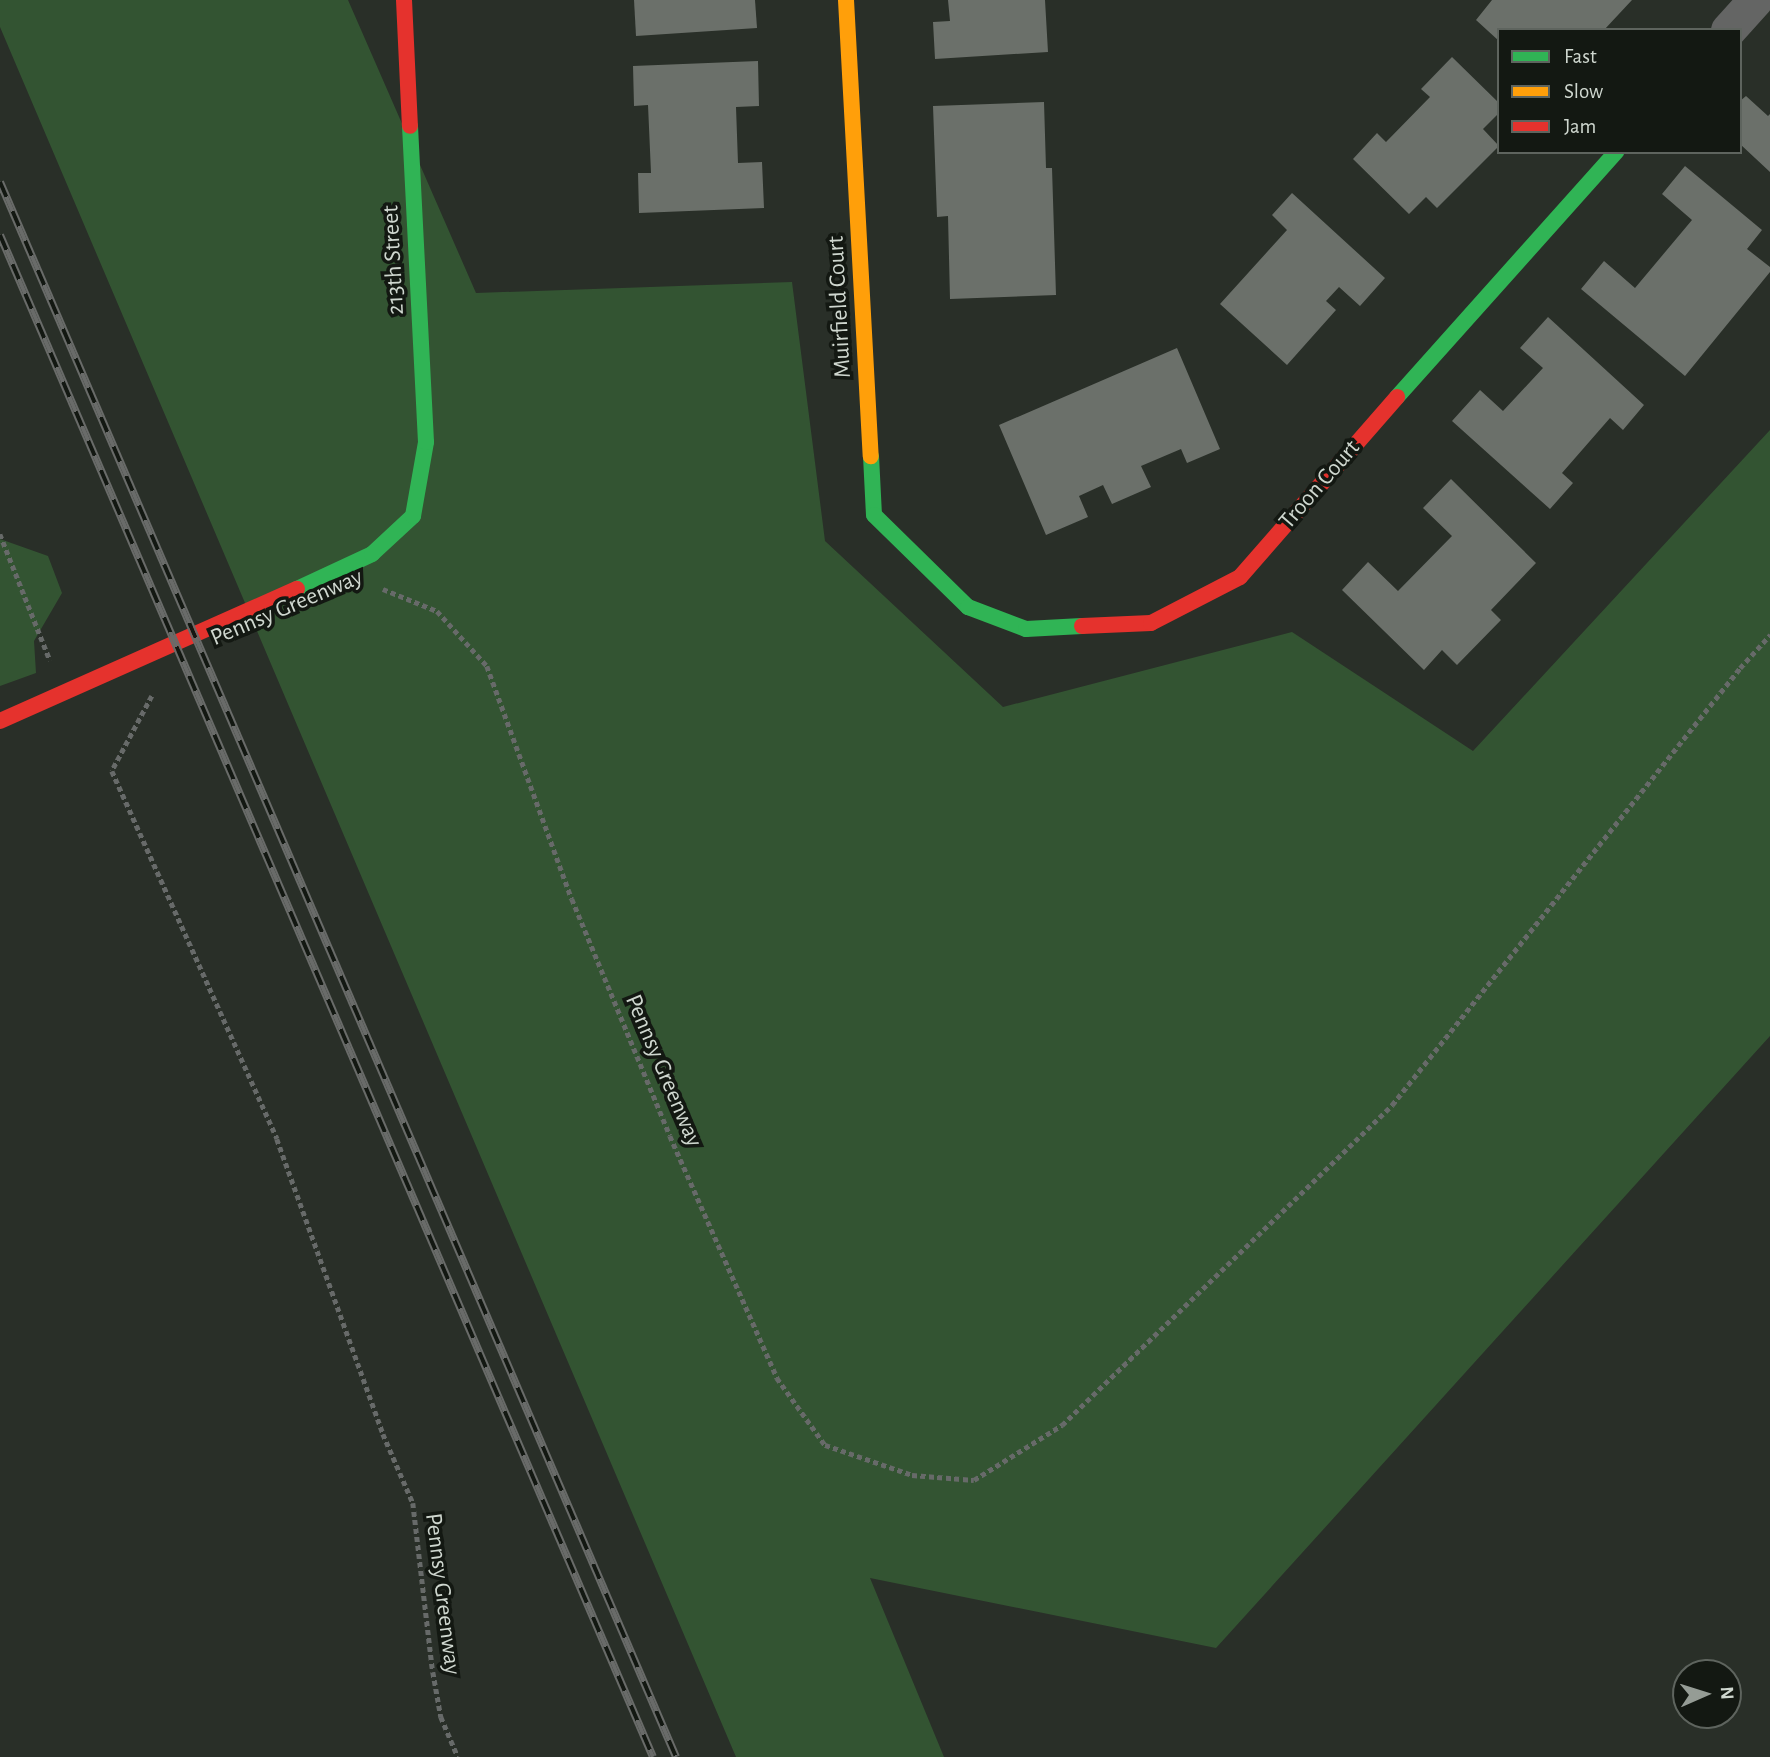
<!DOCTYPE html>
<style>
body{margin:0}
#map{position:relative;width:1770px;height:1757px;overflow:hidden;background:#292f28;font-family:"Alegreya Sans",sans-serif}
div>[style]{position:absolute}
.green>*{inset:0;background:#335432}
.building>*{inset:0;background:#6b706a}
.path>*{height:4.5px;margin-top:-2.25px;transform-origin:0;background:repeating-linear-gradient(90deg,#676a69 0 5px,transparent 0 8.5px)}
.street>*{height:35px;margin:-17.5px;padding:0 17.5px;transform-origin:17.5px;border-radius:17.5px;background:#646564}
.fast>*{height:16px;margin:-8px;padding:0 8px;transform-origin:8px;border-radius:8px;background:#30b455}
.slow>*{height:16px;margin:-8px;padding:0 8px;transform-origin:8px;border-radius:8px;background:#ff9f0a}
.jam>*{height:16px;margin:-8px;padding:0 8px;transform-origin:8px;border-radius:8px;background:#e5322d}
.rail>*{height:8px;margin-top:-4px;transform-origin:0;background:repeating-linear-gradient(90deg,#131812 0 16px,#696b69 0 32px);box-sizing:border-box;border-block:2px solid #696b69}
span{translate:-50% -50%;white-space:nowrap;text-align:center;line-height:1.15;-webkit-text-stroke:7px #131812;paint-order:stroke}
.street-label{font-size:24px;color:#cfd7cf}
.legend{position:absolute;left:1497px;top:28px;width:245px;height:126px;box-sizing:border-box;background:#131812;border:2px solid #5e645e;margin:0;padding:9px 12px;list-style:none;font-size:21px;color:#cfd7cf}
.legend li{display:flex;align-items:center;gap:14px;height:35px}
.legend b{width:35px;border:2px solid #5e645e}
.north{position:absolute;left:1672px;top:1659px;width:70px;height:70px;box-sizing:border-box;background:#131812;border:2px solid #5e645e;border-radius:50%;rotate:87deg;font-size:19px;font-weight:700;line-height:28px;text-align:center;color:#cfd7cf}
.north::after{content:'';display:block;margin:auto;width:24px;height:32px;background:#959c95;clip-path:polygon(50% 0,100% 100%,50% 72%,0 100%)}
</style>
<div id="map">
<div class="green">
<i style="clip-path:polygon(0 0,348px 0,476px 293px,792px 282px,825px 541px,1003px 707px,1292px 632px,1473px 751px,1770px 430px,1770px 1036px,1216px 1648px,870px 1578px,944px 1757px,736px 1757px,0 27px)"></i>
<i style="clip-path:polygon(0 539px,48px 556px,62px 593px,34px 641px,36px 673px,0 686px)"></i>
</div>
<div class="building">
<i style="clip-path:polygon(634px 0,755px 0,757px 28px,636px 36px)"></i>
<i style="clip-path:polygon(948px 0,1045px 0,1048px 52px,935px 59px,933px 22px,950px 21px)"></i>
<i style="clip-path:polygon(1492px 0,1632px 0,1604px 30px,1499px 30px,1499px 41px,1476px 20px)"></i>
<i style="clip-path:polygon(1452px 57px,1499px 103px,1499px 113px,1483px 129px,1499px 146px,1437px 208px,1426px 197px,1409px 214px,1353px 159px,1377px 133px,1386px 142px,1430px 97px,1421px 89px)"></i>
<i style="clip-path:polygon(758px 61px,759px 106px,736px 107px,738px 163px,762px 162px,764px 208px,639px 213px,638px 173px,651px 173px,648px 105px,634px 106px,633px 66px)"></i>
<i style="clip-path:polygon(1746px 96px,1768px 116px,1770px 114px,1770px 172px,1740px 144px,1740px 101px)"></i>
<i style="clip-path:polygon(1044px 102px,1046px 168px,1052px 168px,1056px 295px,950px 299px,948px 216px,937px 217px,933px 106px)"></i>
<i style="clip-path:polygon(1685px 166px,1762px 230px,1747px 249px,1770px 267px,1770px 272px,1685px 376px,1581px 289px,1604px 261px,1635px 288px,1692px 220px,1662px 194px)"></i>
<i style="clip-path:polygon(1292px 193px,1385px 278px,1360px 306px,1339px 287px,1326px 301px,1336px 310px,1287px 365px,1220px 304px,1287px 230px,1272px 215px)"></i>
<i style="clip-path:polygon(1548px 317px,1644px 405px,1623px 430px,1610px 418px,1562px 473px,1573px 483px,1550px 509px,1452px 421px,1480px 390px,1503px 411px,1543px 368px,1520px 348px)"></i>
<i style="clip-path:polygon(1177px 348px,1220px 449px,1187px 463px,1181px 449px,1141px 466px,1151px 487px,1112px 504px,1103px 485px,1079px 496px,1088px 517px,1046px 535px,999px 425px)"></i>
<i style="clip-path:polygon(1451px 479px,1536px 563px,1491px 610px,1501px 620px,1457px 665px,1442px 650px,1424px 670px,1342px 590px,1368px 562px,1398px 591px,1452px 536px,1423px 508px)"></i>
</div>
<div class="path">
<i style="left:0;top:534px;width:136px;rotate:68.4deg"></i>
<i style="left:383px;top:589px;width:58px;rotate:22.2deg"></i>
<i style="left:437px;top:611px;width:74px;rotate:47.7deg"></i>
<i style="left:487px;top:666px;width:248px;rotate:70deg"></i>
<i style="left:572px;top:899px;width:256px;rotate:67.5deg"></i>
<i style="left:670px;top:1136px;width:265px;rotate:66.1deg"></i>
<i style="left:777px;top:1378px;width:82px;rotate:54.4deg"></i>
<i style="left:825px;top:1445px;width:92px;rotate:19deg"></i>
<i style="left:912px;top:1475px;width:62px;rotate:4.6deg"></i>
<i style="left:974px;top:1480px;width:104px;rotate:-32deg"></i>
<i style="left:1062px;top:1425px;width:460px;rotate:-44.1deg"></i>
<i style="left:1392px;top:1105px;width:559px;rotate:-51.47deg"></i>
<i style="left:1740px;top:668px;width:45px;rotate:-47.7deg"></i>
<i style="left:152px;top:696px;width:85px;rotate:118.1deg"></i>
<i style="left:112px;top:771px;width:403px;rotate:65.8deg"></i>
<i style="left:277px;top:1139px;width:313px;rotate:70.2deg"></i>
<i style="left:383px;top:1434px;width:75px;rotate:66.5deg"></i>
<i style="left:413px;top:1503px;width:170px;rotate:83.3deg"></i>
<i style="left:433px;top:1672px;width:46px;rotate:79.9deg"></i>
<i style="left:441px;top:1717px;width:43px;rotate:67deg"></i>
</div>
<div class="street">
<i style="left:1728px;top:30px;width:40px;rotate:-48deg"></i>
</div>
<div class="fast">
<i style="left:1397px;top:397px;width:329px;rotate:-48.2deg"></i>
<i style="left:871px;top:456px;width:59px;rotate:87.1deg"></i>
<i style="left:874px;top:515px;width:132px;rotate:44.4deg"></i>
<i style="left:968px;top:607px;width:62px;rotate:20.8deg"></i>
<i style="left:1026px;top:629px;width:56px;rotate:-3.1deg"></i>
<i style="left:297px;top:589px;width:83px;rotate:-25deg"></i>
<i style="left:372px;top:554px;width:56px;rotate:-42.8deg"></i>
<i style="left:413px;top:516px;width:75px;rotate:-80deg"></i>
<i style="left:426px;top:442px;width:316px;rotate:-92.9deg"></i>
</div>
<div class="slow">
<i style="left:846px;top:0;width:457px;rotate:86.9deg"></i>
</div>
<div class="jam">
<i style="left:404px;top:0;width:126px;rotate:87.3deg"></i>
<i style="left:1082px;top:626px;width:69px;rotate:-2.5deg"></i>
<i style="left:1151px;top:623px;width:100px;rotate:-27.3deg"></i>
<i style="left:1240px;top:577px;width:239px;rotate:-48.9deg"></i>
<i style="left:0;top:721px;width:325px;rotate:-24deg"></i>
</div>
<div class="rail">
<i style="left:0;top:182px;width:1714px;rotate:66.77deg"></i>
<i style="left:0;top:235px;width:1656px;rotate:66.78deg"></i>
</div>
<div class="street-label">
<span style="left:394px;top:260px;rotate:-93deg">213th Street</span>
<span style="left:840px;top:307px;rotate:-93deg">Muirfield Court</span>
<span style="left:1320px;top:485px;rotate:-49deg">Troon Court</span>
<span style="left:287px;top:608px;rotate:-23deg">Pennsy Greenway</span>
<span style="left:663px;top:1071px;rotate:67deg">Pennsy Greenway</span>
<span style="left:442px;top:1594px;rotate:83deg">Pennsy Greenway</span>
</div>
<ul class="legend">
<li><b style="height:9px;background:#30b455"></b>Fast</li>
<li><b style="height:9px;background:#ff9f0a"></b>Slow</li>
<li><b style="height:9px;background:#e5322d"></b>Jam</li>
</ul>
<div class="north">N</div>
</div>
